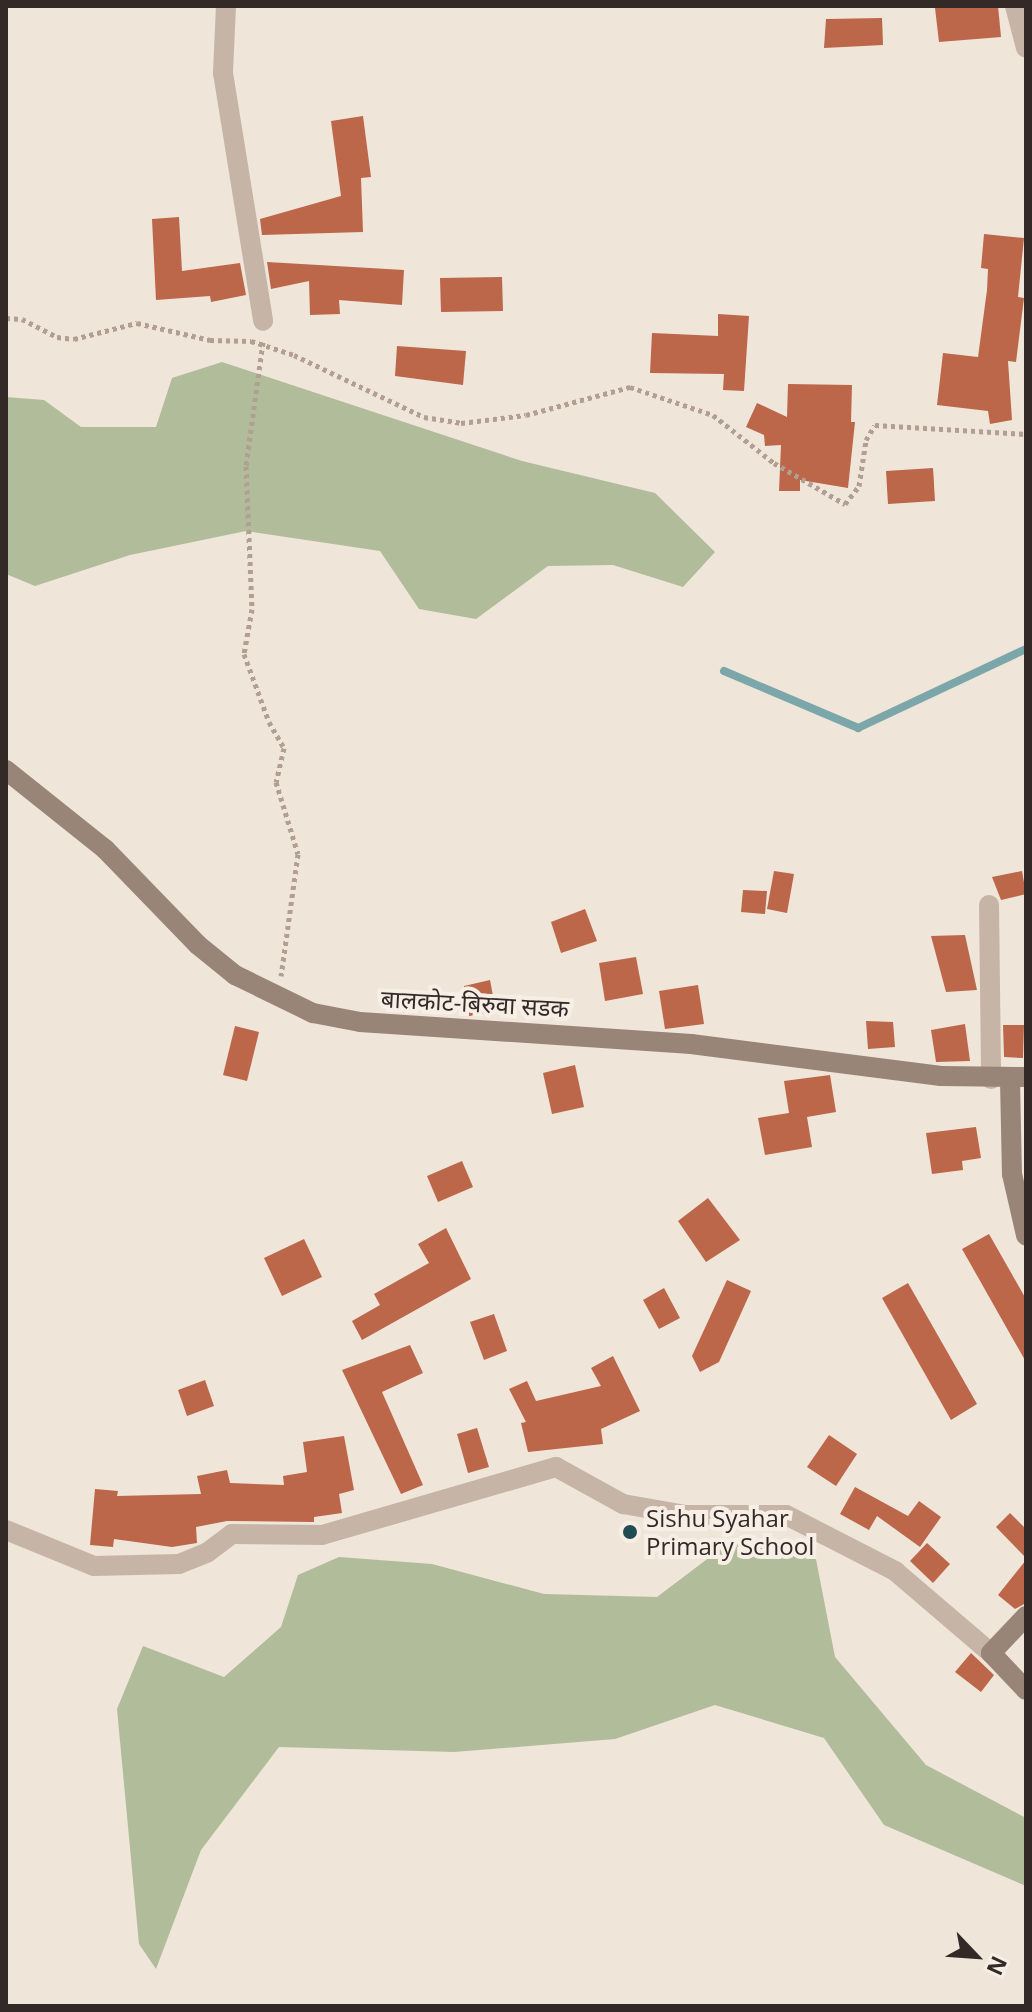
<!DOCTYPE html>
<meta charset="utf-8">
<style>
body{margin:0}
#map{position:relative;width:1032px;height:2012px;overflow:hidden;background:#efe5d9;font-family:"Open Sans","Noto Sans Devanagari",sans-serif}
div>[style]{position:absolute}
.green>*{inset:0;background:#b1bc9b}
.stream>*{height:8px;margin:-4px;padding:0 4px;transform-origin:4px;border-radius:4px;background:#7ba7aa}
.building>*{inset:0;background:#bc664a}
.path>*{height:5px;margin-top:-2.5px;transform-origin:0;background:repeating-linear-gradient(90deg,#b19f91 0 4px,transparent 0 8px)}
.street>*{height:20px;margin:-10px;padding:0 10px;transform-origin:10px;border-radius:10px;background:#c6b5a6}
.secondary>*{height:20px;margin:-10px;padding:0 10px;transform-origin:10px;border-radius:10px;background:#998478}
.dots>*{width:22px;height:22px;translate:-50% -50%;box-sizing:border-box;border:4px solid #f7efe5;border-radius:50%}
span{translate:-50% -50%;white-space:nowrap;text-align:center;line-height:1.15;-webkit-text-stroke:8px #f7efe5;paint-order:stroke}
.street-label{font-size:24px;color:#332a27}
.poi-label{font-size:24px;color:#332a27}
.left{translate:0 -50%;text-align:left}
.frame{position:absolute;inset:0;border:8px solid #332a27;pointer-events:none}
.north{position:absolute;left:936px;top:1916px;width:80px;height:80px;-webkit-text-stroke:6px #f7efe5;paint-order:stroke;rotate:115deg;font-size:22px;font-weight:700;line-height:32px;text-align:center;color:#332a27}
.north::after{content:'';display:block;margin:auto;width:28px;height:36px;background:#332a27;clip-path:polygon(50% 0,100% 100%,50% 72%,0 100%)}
</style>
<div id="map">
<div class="green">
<i style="clip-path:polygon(222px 362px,522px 461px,655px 493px,715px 552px,683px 587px,613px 565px,548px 566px,476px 619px,419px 609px,380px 551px,246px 531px,130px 555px,35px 586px,6px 574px,6px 397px,44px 400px,81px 427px,156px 427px,172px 378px)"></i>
<i style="clip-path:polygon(731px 1541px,814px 1549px,835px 1657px,926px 1765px,1026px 1818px,1026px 1886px,884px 1825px,824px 1738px,715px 1705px,615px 1739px,454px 1752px,279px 1747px,201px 1850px,156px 1969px,139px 1944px,117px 1709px,143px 1646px,224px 1677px,281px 1627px,298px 1575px,339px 1557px,432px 1564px,544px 1594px,657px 1597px)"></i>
</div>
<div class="stream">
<i style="left:724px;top:671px;width:146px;rotate:23deg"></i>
<i style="left:858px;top:728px;width:186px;rotate:-25.2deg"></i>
</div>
<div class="building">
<i style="clip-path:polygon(998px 6px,1001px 37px,939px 42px,935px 8px)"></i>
<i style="clip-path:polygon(882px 18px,883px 45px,824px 48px,826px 19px)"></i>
<i style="clip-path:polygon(363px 116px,371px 177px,361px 178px,363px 232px,262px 235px,260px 219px,341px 196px,331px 121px)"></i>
<i style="clip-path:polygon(179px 217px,182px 271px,240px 263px,246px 295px,211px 302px,210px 296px,156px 300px,152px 219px)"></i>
<i style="clip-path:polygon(984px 234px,1024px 238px,1018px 297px,1024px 298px,1016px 362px,1008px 361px,1012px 420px,990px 424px,988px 411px,937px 405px,943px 353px,978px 357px,987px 290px,988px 269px,981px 268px)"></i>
<i style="clip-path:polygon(267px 262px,404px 270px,402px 305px,339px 300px,340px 314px,310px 315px,309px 281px,271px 289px)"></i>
<i style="clip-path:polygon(502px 277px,503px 311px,441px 312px,440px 278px)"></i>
<i style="clip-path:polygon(718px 314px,749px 316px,744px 391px,723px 390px,724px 374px,650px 373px,652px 333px,718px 336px)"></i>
<i style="clip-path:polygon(397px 346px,466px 351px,463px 385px,395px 376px)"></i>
<i style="clip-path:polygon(788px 384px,852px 385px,851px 422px,855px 422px,848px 488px,800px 480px,800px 491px,779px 491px,781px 445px,765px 446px,764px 435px,746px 427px,757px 403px,787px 417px)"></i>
<i style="clip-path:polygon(933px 468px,935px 501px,888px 504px,886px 471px)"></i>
<i style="clip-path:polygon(774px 871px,794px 874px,787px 913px,767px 909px)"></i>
<i style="clip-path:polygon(1022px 871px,1026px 894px,1001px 900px,992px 877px)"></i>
<i style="clip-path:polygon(743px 890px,767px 891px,765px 914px,741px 912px)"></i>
<i style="clip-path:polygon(585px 909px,597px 941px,561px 953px,551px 922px)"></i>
<i style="clip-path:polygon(965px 935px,977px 990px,946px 992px,931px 936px)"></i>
<i style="clip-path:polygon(636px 957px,643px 994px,605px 1001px,599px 963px)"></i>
<i style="clip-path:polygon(490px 980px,496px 1012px,469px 1016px,464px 986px)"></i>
<i style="clip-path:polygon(698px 985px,704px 1024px,665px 1029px,659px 991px)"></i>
<i style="clip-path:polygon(866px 1021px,893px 1022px,895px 1047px,868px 1049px)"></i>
<i style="clip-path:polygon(965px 1024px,970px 1061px,936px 1062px,931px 1030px)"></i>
<i style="clip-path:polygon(1003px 1025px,1024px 1025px,1023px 1058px,1004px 1057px)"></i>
<i style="clip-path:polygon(235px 1026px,259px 1032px,247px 1081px,223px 1075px)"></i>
<i style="clip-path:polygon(575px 1065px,584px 1107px,552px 1114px,543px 1073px)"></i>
<i style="clip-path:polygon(830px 1075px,836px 1112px,807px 1117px,812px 1147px,765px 1155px,758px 1118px,789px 1113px,784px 1081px)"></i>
<i style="clip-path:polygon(976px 1127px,981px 1158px,962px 1161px,963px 1170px,932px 1174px,926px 1133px)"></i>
<i style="clip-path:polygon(462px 1161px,473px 1187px,438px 1202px,427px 1176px)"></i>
<i style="clip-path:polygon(708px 1198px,740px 1240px,706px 1262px,678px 1221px)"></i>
<i style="clip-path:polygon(446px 1228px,471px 1279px,362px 1340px,352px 1321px,380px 1305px,374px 1294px,429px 1263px,418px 1244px)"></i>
<i style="clip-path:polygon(989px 1234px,1026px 1299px,1026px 1362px,962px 1249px)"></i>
<i style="clip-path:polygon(304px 1239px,322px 1277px,282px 1296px,264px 1258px)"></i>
<i style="clip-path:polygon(727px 1280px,751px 1291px,719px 1362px,700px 1372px,692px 1356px)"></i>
<i style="clip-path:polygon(908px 1283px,977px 1404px,951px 1420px,882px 1298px)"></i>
<i style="clip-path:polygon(664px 1288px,680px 1318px,659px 1329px,643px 1300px)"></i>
<i style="clip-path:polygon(494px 1314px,507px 1351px,484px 1360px,470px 1322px)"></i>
<i style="clip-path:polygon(410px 1345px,423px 1373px,382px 1392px,423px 1485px,401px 1494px,342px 1370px)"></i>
<i style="clip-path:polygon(613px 1356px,640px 1411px,601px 1429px,603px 1444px,528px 1452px,521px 1423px,526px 1422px,509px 1389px,527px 1381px,536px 1401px,601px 1386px,591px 1368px)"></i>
<i style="clip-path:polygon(205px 1380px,214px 1406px,187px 1416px,178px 1390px)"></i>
<i style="clip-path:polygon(477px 1428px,489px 1467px,468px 1473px,457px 1434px)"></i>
<i style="clip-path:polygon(829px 1435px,857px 1454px,836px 1486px,807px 1467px)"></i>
<i style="clip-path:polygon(344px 1436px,354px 1490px,339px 1494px,342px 1513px,314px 1517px,314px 1522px,227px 1521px,196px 1527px,197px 1543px,172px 1547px,114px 1539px,113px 1547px,90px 1545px,95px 1489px,118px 1491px,117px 1496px,201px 1494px,197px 1476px,227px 1470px,230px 1483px,284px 1485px,283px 1476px,307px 1472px,303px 1442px)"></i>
<i style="clip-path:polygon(855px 1487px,908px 1516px,919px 1501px,941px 1517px,920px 1547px,877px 1516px,869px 1530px,840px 1514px)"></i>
<i style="clip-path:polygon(1010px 1513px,1026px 1529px,1026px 1558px,996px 1527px)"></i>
<i style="clip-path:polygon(927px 1543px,950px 1564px,933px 1583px,910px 1561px)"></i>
<i style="clip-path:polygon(1026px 1560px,1026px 1603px,1015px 1609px,998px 1595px)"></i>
<i style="clip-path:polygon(971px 1653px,994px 1675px,981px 1692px,955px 1672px)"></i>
</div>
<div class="path">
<i style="left:6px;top:318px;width:16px;rotate:4deg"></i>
<i style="left:22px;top:319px;width:39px;rotate:27deg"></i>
<i style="left:57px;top:337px;width:17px;rotate:7deg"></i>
<i style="left:74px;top:339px;width:65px;rotate:-14.3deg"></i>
<i style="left:137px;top:323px;width:75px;rotate:13.1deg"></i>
<i style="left:210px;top:340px;width:41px;rotate:1.4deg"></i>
<i style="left:251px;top:341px;width:45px;rotate:18deg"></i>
<i style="left:294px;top:355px;width:144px;rotate:25.5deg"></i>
<i style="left:424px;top:417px;width:37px;rotate:9deg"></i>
<i style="left:461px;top:423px;width:65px;rotate:-7deg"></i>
<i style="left:526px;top:415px;width:108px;rotate:-15.1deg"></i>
<i style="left:630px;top:387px;width:88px;rotate:18.6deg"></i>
<i style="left:713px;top:415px;width:78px;rotate:38.2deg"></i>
<i style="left:774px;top:463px;width:82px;rotate:30deg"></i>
<i style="left:845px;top:504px;width:23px;rotate:-52deg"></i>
<i style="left:859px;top:486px;width:47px;rotate:-81.3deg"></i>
<i style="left:866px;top:440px;width:17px;rotate:-59deg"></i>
<i style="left:875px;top:425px;width:151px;rotate:3.4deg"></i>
<i style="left:263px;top:342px;width:125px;rotate:97.8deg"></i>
<i style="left:246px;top:466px;width:143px;rotate:87.6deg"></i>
<i style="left:252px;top:609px;width:46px;rotate:100.1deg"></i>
<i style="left:244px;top:654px;width:72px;rotate:69.8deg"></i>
<i style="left:269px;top:722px;width:30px;rotate:60deg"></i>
<i style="left:284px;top:748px;width:35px;rotate:103deg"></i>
<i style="left:276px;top:782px;width:75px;rotate:73deg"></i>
<i style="left:298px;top:854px;width:123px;rotate:97.9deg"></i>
</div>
<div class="street">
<i style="left:226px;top:6px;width:67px;rotate:92.6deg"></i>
<i style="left:223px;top:73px;width:251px;rotate:80.8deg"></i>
<i style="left:1015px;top:6px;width:43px;rotate:75.3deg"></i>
<i style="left:989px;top:905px;width:174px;rotate:89.3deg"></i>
<i style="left:6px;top:1530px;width:95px;rotate:22.2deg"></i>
<i style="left:94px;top:1566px;width:85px;rotate:-1.3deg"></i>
<i style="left:179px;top:1564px;width:31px;rotate:-22deg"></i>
<i style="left:208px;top:1552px;width:30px;rotate:-37deg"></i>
<i style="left:232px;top:1534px;width:90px;rotate:0.6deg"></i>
<i style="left:322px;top:1535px;width:244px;rotate:-16.2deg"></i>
<i style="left:556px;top:1467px;width:77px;rotate:28.9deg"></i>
<i style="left:623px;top:1504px;width:64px;rotate:9.9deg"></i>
<i style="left:686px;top:1515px;width:100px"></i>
<i style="left:786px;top:1515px;width:123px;rotate:27.2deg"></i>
<i style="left:895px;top:1571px;width:126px;rotate:40.5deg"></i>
</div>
<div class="secondary">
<i style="left:6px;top:770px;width:127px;rotate:38.6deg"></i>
<i style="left:105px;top:849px;width:134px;rotate:45.9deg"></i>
<i style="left:198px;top:945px;width:48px;rotate:39deg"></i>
<i style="left:235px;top:975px;width:87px;rotate:26deg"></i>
<i style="left:313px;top:1013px;width:48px;rotate:10.8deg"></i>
<i style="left:360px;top:1022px;width:332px;rotate:3.8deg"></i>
<i style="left:691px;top:1044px;width:252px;rotate:7.3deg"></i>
<i style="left:941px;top:1076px;width:85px;rotate:0.7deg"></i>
<i style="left:1010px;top:1080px;width:94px;rotate:88.8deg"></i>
<i style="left:1012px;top:1174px;width:63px;rotate:77.1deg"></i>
<i style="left:1026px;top:1616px;width:51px;rotate:133.4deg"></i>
<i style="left:991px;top:1653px;width:51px;rotate:46.6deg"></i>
</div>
<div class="dots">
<i style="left:630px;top:1532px;background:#204d51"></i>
</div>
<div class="street-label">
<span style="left:475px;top:1003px;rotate:3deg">बालकोट-बिरुवा सडक</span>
</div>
<div class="poi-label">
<span class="left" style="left:646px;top:1532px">Sishu Syahar<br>Primary School</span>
</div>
<div class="frame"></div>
<div class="north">N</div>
</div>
